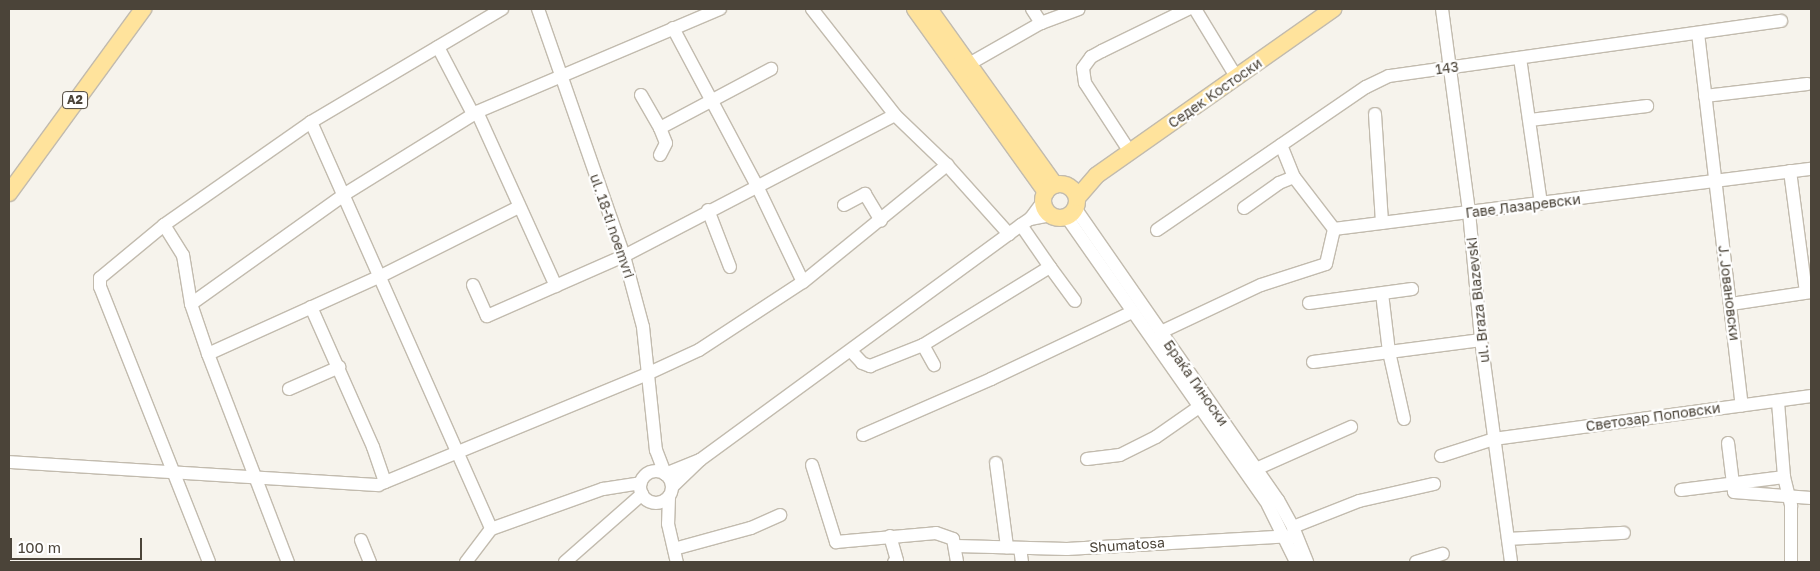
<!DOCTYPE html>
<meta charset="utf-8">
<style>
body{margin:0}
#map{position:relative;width:1820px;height:571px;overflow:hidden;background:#f6f3ec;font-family:"Golos Text",sans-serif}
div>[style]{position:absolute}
.roads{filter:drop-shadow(1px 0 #c2bbae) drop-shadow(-1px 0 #c2bbae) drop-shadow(0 1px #c2bbae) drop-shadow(0 -1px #c2bbae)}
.minor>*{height:12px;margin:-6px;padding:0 6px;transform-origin:6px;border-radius:6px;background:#fff}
.minor>.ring{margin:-6px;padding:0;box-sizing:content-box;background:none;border:12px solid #fff;border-radius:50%}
.major>*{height:16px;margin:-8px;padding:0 8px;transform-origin:8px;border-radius:8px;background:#ffe39c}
.major>.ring{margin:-8px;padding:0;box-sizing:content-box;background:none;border:16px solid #ffe39c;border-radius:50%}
span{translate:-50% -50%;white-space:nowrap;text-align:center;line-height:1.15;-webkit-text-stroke:4.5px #fff;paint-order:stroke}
.shield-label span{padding:1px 4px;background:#fff;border:1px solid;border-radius:4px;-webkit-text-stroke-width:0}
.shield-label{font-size:12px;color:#4b4439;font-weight:700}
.street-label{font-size:14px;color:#4b4439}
.frame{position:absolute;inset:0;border:10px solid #4b4439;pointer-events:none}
.scale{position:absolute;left:10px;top:538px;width:132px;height:22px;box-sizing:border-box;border:2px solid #4b4439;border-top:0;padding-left:6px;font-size:15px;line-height:18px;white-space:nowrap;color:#4b4439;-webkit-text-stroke:4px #fff;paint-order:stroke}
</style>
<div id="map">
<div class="roads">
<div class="minor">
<i style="left:538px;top:9px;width:262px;rotate:70.8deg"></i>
<i style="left:624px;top:256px;width:73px;rotate:75deg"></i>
<i style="left:643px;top:327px;width:124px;rotate:84deg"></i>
<i style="left:656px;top:450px;width:26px;rotate:69deg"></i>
<i style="left:665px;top:474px;width:38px;rotate:-22deg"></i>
<i style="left:812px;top:9px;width:135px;rotate:51.9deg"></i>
<i style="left:895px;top:115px;width:72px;rotate:43.9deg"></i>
<i style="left:947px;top:165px;width:93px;rotate:48.1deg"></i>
<i style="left:1032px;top:9px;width:17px;rotate:57deg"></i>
<i style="left:1195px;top:9px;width:81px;rotate:58.7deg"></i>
<i style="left:1442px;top:9px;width:205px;rotate:82.4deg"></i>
<i style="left:1469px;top:212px;width:129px;rotate:84.6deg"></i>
<i style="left:1481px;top:340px;width:224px;rotate:82.3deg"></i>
<i style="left:673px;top:28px;width:179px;rotate:62deg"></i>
<i style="left:757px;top:186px;width:106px;rotate:64.4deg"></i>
<i style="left:1698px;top:33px;width:375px;rotate:83.3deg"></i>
<i style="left:438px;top:47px;width:76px;rotate:62.4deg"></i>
<i style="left:1520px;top:58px;width:147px;rotate:81.8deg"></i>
<i style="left:969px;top:64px;width:83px;rotate:-29.7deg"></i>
<i style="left:1041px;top:23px;width:40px;rotate:-20.2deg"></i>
<i style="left:641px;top:95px;width:38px;rotate:60deg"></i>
<i style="left:1705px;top:96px;width:103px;rotate:-6.7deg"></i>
<i style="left:477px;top:112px;width:191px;rotate:65.6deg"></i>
<i style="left:1375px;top:114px;width:109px;rotate:86.3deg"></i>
<i style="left:1530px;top:120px;width:118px;rotate:-6.8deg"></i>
<i style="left:311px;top:122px;width:445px;rotate:66.1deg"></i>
<i style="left:1281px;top:145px;width:35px;rotate:68deg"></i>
<i style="left:1294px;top:177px;width:66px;rotate:52.4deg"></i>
<i style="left:1334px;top:229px;width:481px;rotate:-7.2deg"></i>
<i style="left:1130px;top:152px;width:82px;rotate:-123.1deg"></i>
<i style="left:1085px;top:83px;width:15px;rotate:-98deg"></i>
<i style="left:1083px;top:68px;width:14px;rotate:-54deg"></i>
<i style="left:1091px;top:57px;width:13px;rotate:-29deg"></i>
<i style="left:1102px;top:51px;width:96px;rotate:-26deg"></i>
<i style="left:660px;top:155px;width:13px;rotate:-63deg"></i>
<i style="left:666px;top:143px;width:16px;rotate:-112deg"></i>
<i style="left:660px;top:128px;width:126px;rotate:-28deg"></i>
<i style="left:1790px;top:171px;width:122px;rotate:82.5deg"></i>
<i style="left:844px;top:205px;width:24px;rotate:-28deg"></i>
<i style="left:865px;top:194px;width:31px;rotate:59deg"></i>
<i style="left:1075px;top:208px;width:356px;rotate:55.2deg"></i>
<i style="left:1278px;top:500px;width:31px;rotate:61deg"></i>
<i style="left:1293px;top:527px;width:38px;rotate:68deg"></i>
<i style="left:1244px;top:208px;width:43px;rotate:-35.5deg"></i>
<i style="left:1279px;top:183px;width:16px;rotate:-22deg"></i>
<i style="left:708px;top:210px;width:61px;rotate:68.9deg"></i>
<i style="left:1066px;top:216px;width:353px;rotate:55deg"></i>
<i style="left:1268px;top:505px;width:64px;rotate:63.8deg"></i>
<i style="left:1030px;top:219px;width:21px;rotate:-53deg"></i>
<i style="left:164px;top:225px;width:36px;rotate:58deg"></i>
<i style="left:183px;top:255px;width:50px;rotate:80.7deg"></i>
<i style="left:191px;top:304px;width:53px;rotate:71.2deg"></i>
<i style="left:208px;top:354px;width:223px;rotate:69deg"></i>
<i style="left:1021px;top:225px;width:51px;rotate:55.4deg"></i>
<i style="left:1157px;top:230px;width:253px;rotate:-34.4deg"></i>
<i style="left:1366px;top:87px;width:25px;rotate:-26deg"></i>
<i style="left:1389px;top:76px;width:396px;rotate:-8deg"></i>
<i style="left:473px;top:285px;width:34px;rotate:66deg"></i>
<i style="left:487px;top:316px;width:150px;rotate:-23.7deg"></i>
<i style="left:624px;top:256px;width:305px;rotate:-27.5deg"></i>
<i style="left:1309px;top:303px;width:104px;rotate:-7.7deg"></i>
<i style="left:191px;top:304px;width:189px;rotate:-35.5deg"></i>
<i style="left:345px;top:194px;width:155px;rotate:-31.8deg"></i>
<i style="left:477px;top:112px;width:264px;rotate:-23deg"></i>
<i style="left:1731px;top:304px;width:81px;rotate:-8.5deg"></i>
<i style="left:311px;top:307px;width:153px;rotate:66.1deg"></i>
<i style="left:373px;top:447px;width:37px;rotate:71deg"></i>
<i style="left:1161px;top:332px;width:110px;rotate:-25.2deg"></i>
<i style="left:1261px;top:285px;width:68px;rotate:-17.9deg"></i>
<i style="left:1326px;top:264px;width:36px;rotate:-77deg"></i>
<i style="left:923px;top:345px;width:23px;rotate:61deg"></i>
<i style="left:851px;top:351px;width:16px;rotate:47deg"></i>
<i style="left:862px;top:363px;width:9px;rotate:21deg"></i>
<i style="left:870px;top:366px;width:57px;rotate:-21.6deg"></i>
<i style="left:923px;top:345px;width:149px;rotate:-31.6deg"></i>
<i style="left:1050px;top:267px;width:42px;rotate:53.7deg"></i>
<i style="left:208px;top:354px;width:190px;rotate:-24.3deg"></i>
<i style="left:381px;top:276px;width:154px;rotate:-26.6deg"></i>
<i style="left:1313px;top:362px;width:77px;rotate:-7.5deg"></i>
<i style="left:1389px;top:352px;width:59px;rotate:-96.8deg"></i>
<i style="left:289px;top:389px;width:55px;rotate:-23.7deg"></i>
<i style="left:1778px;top:402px;width:75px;rotate:85.4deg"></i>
<i style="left:1784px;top:477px;width:30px;rotate:76deg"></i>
<i style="left:1791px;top:506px;width:56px;rotate:90deg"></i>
<i style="left:1404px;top:419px;width:69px;rotate:-102.6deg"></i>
<i style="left:1389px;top:352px;width:93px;rotate:-7.4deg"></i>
<i style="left:863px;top:435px;width:140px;rotate:-23.6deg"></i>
<i style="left:991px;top:379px;width:156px;rotate:-25.4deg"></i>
<i style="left:1728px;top:443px;width:49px;rotate:83deg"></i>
<i style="left:1734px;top:492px;width:77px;rotate:4.5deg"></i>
<i style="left:1441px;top:456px;width:56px;rotate:-17.8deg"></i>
<i style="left:1494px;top:439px;width:320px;rotate:-7.7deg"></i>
<i style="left:1087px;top:459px;width:33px;rotate:-7deg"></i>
<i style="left:1120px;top:455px;width:40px;rotate:-26.6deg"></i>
<i style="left:1156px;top:437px;width:52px;rotate:-34.9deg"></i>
<i style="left:9px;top:462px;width:370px;rotate:3.6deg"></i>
<i style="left:378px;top:485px;width:291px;rotate:-22.4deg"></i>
<i style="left:647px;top:374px;width:57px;rotate:-24.8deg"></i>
<i style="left:699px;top:350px;width:124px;rotate:-33.2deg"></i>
<i style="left:803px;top:282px;width:186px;rotate:-39.1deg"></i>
<i style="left:996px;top:463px;width:85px;rotate:82.5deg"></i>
<i style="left:812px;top:465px;width:81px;rotate:72.7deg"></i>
<i style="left:836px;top:542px;width:100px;rotate:-5.1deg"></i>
<i style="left:936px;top:533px;width:18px;rotate:19deg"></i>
<i style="left:953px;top:539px;width:23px;rotate:80deg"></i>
<i style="left:1256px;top:469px;width:104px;rotate:-23.9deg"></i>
<i class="ring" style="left:640px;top:471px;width:20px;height:20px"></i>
<i style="left:672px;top:487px;width:39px;rotate:-44deg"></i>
<i style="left:700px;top:460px;width:398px;rotate:-36.2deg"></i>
<i style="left:1021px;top:225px;width:11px;rotate:-34deg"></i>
<i style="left:1030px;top:219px;width:21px;rotate:-11deg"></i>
<i style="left:1681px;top:490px;width:104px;rotate:-7.2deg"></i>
<i style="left:669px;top:497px;width:27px;rotate:92deg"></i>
<i style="left:668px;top:524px;width:39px;rotate:77deg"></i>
<i style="left:1293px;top:527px;width:71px;rotate:-21.5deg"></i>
<i style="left:1359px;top:501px;width:77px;rotate:-12.8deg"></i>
<i style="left:890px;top:536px;width:26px;rotate:74deg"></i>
<i style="left:897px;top:561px;width:3px;rotate:162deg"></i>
<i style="left:1508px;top:539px;width:116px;rotate:-3deg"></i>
<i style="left:361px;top:540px;width:24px;rotate:68deg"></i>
<i style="left:956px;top:546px;width:111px;rotate:1.5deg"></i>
<i style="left:1067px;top:549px;width:226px;rotate:-3.3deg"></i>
<i style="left:1020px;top:548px;width:14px;rotate:82deg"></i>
<i style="left:674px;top:549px;width:80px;rotate:-15.3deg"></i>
<i style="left:751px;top:528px;width:32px;rotate:-24deg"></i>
<i style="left:209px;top:562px;width:296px;rotate:-111.6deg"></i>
<i style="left:100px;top:287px;width:9px;rotate:-90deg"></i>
<i style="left:100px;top:278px;width:83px;rotate:-39.6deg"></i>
<i style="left:164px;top:225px;width:179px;rotate:-35deg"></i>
<i style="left:311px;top:122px;width:222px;rotate:-30.6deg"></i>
<i style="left:466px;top:562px;width:41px;rotate:-52.9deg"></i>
<i style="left:491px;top:529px;width:119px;rotate:-19.7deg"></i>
<i style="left:603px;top:489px;width:38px;rotate:-9deg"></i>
<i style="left:565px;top:562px;width:103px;rotate:-41.4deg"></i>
<i style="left:1416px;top:562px;width:28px;rotate:-17deg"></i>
</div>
<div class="major">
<i style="left:915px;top:9px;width:225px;rotate:54.4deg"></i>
<i style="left:929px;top:9px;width:216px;rotate:54.4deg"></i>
<i class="ring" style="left:1043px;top:184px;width:18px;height:18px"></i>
<i style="left:9px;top:193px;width:228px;rotate:-53.9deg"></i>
<i style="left:1077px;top:198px;width:30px;rotate:-49deg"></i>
<i style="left:1097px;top:175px;width:289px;rotate:-35.1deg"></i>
</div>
</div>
<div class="shield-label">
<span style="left:75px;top:100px">A2</span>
</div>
<div class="street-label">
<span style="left:1447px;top:68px;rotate:-8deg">143</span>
<span style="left:1215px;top:93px;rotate:-35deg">Седек Костоски</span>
<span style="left:1523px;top:206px;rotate:-7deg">Гаве Лазаревски</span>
<span style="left:612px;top:226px;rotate:71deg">ul. 18-ti noemvri</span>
<span style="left:1729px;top:293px;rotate:83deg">Ј. Јовановски</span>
<span style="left:1478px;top:300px;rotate:-96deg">ul. Braza Blazevski</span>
<span style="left:1196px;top:383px;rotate:55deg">Браќа Гиноски</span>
<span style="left:1653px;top:417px;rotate:-8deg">Светозар Поповски</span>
<span style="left:1127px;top:545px;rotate:-4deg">Shumatosa</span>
</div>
<div class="frame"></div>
<div class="scale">100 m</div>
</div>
